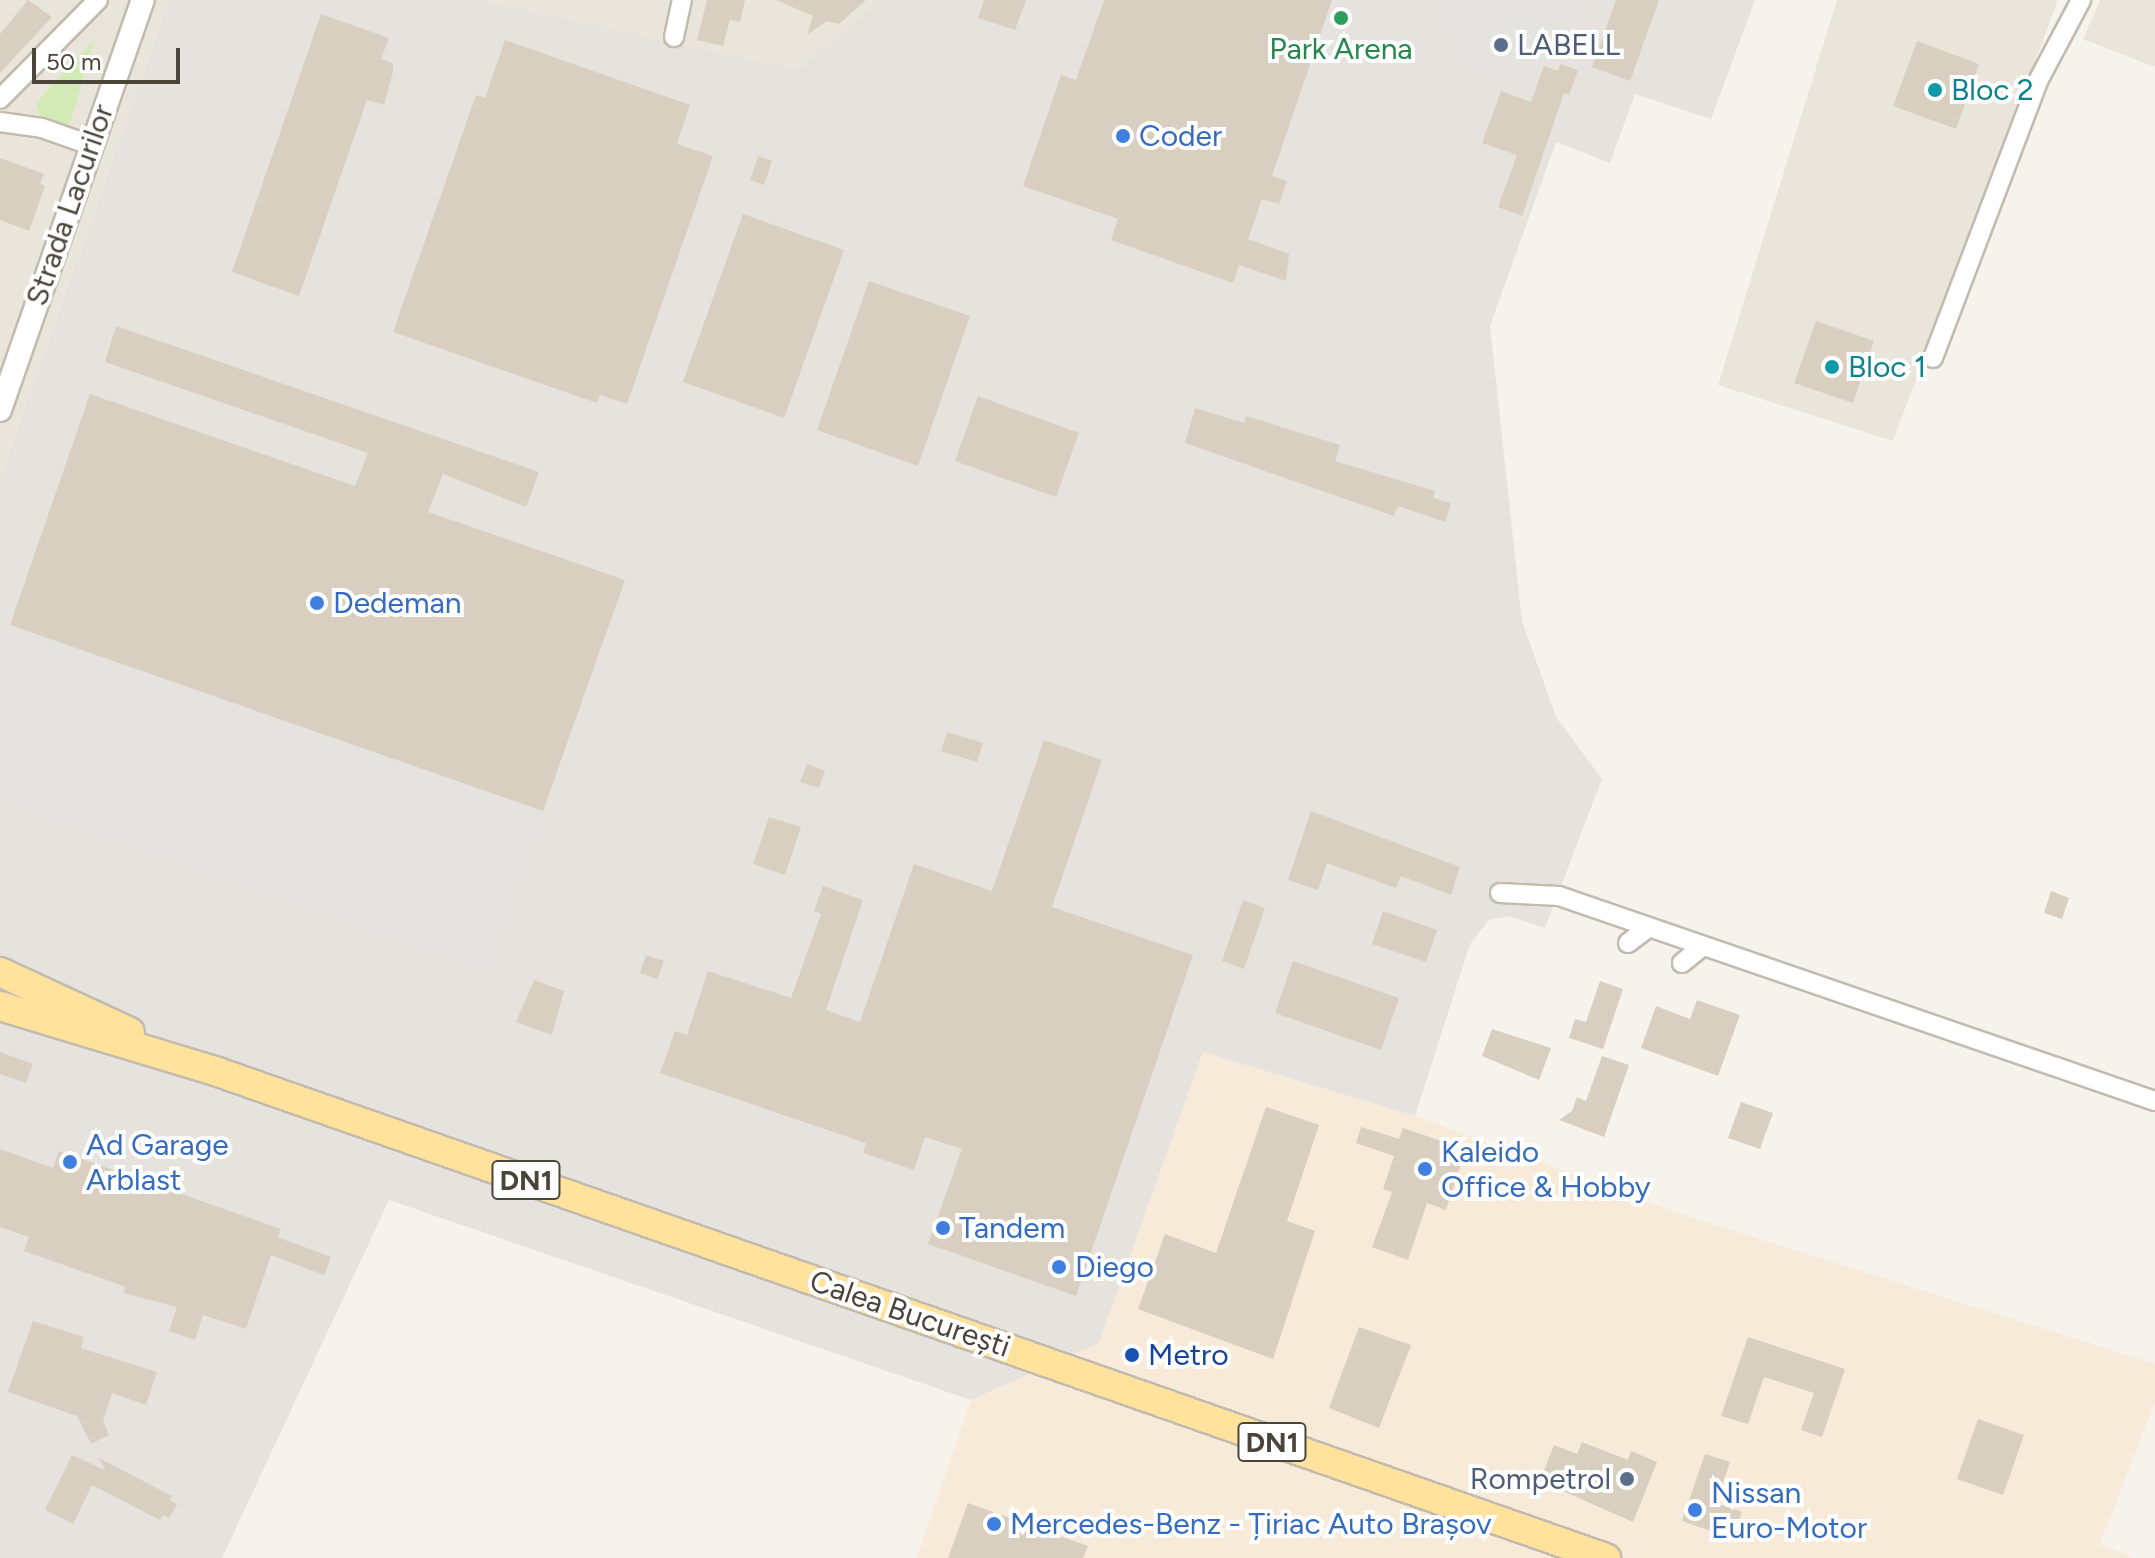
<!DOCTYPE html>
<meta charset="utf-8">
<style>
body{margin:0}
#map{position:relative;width:2155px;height:1558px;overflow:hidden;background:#f6f3ec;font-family:Figtree,sans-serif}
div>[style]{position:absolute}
.residential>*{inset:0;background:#eae5da}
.commercial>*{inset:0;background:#f7ead8}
.industrial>*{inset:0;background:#e6e2dd}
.green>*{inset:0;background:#d2eab5}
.parking>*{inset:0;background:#e5e3e0}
.building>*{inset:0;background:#d8cfc1}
.roads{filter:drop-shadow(2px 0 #c2bbae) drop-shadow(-2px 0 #c2bbae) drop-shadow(0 2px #c2bbae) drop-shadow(0 -2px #c2bbae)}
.minor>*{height:18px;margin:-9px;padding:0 9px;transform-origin:9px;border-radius:9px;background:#fff}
.tertiary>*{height:22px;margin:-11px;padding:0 11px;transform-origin:11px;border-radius:11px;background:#fff}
.primary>*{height:28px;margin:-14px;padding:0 14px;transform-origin:14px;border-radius:14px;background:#ffe39c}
.dots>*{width:22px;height:22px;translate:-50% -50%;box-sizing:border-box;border:4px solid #fff;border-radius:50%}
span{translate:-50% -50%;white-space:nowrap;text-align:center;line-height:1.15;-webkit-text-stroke:8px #fff;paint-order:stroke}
.shield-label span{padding:2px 6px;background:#fff;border:2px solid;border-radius:6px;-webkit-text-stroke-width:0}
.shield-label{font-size:28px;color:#4b4439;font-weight:700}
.service-label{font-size:30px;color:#4e5e75}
.left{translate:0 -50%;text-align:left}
.right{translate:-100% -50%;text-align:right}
.leisure-label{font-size:30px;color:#27864d}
.culture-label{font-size:30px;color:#0d838f}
.shop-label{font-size:30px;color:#366cbe}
.street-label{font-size:30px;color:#4b4439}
.transit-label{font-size:30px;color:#164399}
.scale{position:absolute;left:32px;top:48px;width:148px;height:36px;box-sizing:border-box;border:4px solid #4b4439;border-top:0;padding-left:10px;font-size:24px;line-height:28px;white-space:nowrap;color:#4b4439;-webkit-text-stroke:6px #fff;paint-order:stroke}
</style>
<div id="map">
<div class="residential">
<i style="clip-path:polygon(0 0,169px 0,0 478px)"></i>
<i style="clip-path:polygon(477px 0,878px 0,797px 70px)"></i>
<i style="clip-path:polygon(1837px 0,2058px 0,1893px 441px,1718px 385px)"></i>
<i style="clip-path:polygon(2100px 0,2155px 0,2155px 67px,2083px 39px)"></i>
</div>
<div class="commercial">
<i style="clip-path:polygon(1203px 1052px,1415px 1116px,1687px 1216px,2155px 1364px,2155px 1402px,2100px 1544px,2134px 1558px,917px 1558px,971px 1400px,1099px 1343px)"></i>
</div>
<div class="industrial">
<i style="clip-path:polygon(169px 0,477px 0,797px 70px,878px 0,1755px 0,1711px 119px,1635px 94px,1610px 163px,1556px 142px,1490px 326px,1522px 621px,1556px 717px,1602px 779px,1545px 928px,1509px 916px,1489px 920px,1470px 944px,1415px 1116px,1203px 1052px,1099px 1343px,971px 1400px,389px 1200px,222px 1558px,0 1558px,0 478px)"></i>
</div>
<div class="green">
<i style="clip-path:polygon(94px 40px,71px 120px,65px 126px,40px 119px,36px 103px)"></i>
</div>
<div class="parking">
<i style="clip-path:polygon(1436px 0,1586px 0,1569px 49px,1547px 41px,1530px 88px,1468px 66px)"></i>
<i style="clip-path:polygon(10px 625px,543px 811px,487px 970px,0 800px,0 654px)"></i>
</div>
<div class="building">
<i style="clip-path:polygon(28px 0,52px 17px,0 73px,0 34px)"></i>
<i style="clip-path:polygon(707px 0,745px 0,740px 22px,730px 20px,723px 46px,697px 40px)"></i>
<i style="clip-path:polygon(776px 0,866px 0,839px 24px,827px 21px,807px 35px,813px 16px)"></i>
<i style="clip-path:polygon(984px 0,1026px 0,1015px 30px,978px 18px)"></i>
<i style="clip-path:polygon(1104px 0,1332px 0,1272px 176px,1287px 181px,1279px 204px,1262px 199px,1248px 239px,1289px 254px,1286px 281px,1239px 265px,1233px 283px,1111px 240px,1118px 219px,1023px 186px,1061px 75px,1076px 80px)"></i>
<i style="clip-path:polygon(1616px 0,1659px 0,1630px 81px,1592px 67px)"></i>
<i style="clip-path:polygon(321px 14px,389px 38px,381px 59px,393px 63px,393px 72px,384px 105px,367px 100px,299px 296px,232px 272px)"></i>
<i style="clip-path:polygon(505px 40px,690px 105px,677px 144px,713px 156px,627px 404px,600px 395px,597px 403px,393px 332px,476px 95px,485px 98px)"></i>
<i style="clip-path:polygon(1917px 41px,1979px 64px,1956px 129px,1893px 106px)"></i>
<i style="clip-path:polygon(1560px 64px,1578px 70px,1569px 95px,1564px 93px,1522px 216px,1498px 207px,1517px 155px,1482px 143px,1501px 91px,1531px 102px,1544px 66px,1558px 71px)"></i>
<i style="clip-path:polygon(758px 156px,772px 161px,764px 185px,750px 180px)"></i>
<i style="clip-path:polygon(0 158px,44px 174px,40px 184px,45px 186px,29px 231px,0 220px)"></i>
<i style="clip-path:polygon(743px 214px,844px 250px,784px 418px,683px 382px)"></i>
<i style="clip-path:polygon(869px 281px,970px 316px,918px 466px,817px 430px)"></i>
<i style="clip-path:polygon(1816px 321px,1874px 341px,1853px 403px,1794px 383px)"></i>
<i style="clip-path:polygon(116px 326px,539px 472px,526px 507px,443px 474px,428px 512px,625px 580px,543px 811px,10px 625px,90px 394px,355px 486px,368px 453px,105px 362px)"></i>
<i style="clip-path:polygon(978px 396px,1079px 433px,1056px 497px,955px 461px)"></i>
<i style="clip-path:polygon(1195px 408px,1244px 423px,1246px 416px,1340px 445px,1335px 461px,1435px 491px,1433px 498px,1451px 503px,1445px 522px,1398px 506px,1394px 516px,1185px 443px)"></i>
<i style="clip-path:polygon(947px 732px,983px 743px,977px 762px,941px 751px)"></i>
<i style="clip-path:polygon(1044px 740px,1102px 760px,1052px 907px,1193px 955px,1076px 1296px,928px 1244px,962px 1149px,925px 1137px,914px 1170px,863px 1153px,866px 1143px,660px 1073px,675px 1031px,687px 1035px,708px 971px,791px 998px,821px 914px,814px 911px,823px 886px,863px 900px,826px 1010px,860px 1022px,914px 864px,992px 891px)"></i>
<i style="clip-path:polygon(807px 764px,825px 771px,819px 788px,800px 782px)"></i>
<i style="clip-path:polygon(1311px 811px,1460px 867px,1451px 895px,1401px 876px,1396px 888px,1327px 863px,1318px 890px,1288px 880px)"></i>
<i style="clip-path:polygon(769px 817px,801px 827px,785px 875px,753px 864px)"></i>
<i style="clip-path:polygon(2051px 891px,2069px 898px,2062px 919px,2044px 913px)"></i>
<i style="clip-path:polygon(1243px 900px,1265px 908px,1244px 969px,1222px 961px)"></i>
<i style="clip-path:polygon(1383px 911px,1437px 930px,1426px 962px,1372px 944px)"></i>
<i style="clip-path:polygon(646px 955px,664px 961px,657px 979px,640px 973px)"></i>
<i style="clip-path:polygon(1293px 961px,1399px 998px,1381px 1050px,1275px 1013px)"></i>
<i style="clip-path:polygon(534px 980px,564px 991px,552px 1035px,516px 1022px)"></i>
<i style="clip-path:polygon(1600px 981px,1623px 989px,1603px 1049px,1569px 1038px,1575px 1019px,1586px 1022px)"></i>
<i style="clip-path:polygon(1697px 1000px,1740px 1015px,1718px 1076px,1641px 1048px,1656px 1006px,1690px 1019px)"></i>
<i style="clip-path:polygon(1492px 1029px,1551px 1048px,1539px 1080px,1482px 1056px)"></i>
<i style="clip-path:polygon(0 1052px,33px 1064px,26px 1083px,0 1074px)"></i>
<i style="clip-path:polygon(1602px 1056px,1629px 1065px,1604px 1137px,1559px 1120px,1572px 1111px,1577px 1097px,1586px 1101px)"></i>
<i style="clip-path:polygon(1741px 1102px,1773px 1113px,1760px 1149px,1728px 1138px)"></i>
<i style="clip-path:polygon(1266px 1107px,1319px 1125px,1287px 1221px,1315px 1231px,1273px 1359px,1138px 1309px,1165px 1234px,1216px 1253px)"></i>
<i style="clip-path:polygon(1361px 1127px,1399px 1139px,1403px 1128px,1466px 1149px,1446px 1210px,1427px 1203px,1408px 1260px,1372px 1247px,1392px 1192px,1383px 1189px,1394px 1156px,1356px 1143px)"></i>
<i style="clip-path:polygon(0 1149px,53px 1168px,59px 1151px,281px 1229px,278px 1237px,331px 1257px,324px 1275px,271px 1255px,246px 1329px,203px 1315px,195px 1340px,169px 1331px,177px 1307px,123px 1293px,126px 1287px,24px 1251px,29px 1237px,0 1227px)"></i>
<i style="clip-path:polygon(33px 1321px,84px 1337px,81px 1348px,157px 1372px,146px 1405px,112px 1393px,103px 1421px,109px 1435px,91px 1444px,77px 1416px,8px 1392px)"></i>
<i style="clip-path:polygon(1359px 1327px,1411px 1345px,1379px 1428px,1329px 1408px)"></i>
<i style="clip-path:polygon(1748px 1337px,1845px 1369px,1822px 1437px,1801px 1430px,1814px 1393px,1764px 1377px,1748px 1424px,1721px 1416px)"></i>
<i style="clip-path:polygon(1978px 1419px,2024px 1435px,2003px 1495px,1957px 1479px)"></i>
<i style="clip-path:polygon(1582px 1442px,1628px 1460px,1631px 1451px,1657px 1462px,1633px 1522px,1540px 1481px,1554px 1445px,1577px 1454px)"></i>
<i style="clip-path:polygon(1705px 1454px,1730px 1462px,1716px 1503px,1742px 1512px,1733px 1539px,1682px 1521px)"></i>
<i style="clip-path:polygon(72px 1455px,105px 1470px,99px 1458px,172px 1496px,170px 1500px,177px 1504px,169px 1518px,163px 1515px,160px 1520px,92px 1485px,73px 1524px,45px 1510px)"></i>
<i style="clip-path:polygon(968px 1503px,1088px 1546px,1083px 1558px,948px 1558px)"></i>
</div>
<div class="roads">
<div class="minor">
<i style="left:674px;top:37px;width:38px;rotate:-78deg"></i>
<i style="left:0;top:99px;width:139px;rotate:-45.3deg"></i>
<i style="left:0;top:122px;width:42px;rotate:8.1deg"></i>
<i style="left:42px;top:128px;width:51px;rotate:19.5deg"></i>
<i style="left:1933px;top:358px;width:296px;rotate:-69.2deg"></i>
<i style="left:2038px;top:81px;width:92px;rotate:-62deg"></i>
<i style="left:1500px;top:893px;width:59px;rotate:2.9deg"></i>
<i style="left:1559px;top:896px;width:630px;rotate:18.98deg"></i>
<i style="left:1628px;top:943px;width:26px;rotate:-37deg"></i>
<i style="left:1682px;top:963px;width:27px;rotate:-39deg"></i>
</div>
<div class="tertiary">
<i style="left:0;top:410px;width:434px;rotate:-70.8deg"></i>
</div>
<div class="primary">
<i style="left:0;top:972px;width:143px;rotate:24.8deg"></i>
<i style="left:0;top:1006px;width:225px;rotate:16.8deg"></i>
<i style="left:215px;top:1071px;width:1474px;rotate:19.3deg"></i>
</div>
</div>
<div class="dots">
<i style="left:1341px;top:18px;background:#2e9e5b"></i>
<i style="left:1501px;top:45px;background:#5c6f8a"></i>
<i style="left:1935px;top:90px;background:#0f9aa8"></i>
<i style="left:1123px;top:136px;background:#3f7fe0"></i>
<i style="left:1832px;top:367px;background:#0f9aa8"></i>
<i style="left:317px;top:603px;background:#3f7fe0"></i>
<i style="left:70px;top:1162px;background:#3f7fe0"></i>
<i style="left:1425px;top:1169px;background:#3f7fe0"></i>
<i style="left:943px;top:1228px;background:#3f7fe0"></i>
<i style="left:1059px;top:1267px;background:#3f7fe0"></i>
<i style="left:1132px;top:1355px;background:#1a4fb4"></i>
<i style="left:1627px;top:1479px;background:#5c6f8a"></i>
<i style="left:1695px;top:1510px;background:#3f7fe0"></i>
<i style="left:994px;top:1524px;background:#3f7fe0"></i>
</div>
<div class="shield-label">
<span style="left:526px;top:1180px">DN1</span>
<span style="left:1272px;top:1442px">DN1</span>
</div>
<div class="service-label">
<span class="left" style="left:1517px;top:45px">LABELL</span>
<span class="right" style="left:1611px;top:1479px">Rompetrol</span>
</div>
<div class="leisure-label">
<span style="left:1341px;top:49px">Park Arena</span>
</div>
<div class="culture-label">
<span class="left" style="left:1951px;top:90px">Bloc 2</span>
<span class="left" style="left:1848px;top:367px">Bloc 1</span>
</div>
<div class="shop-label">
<span class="left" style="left:1139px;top:136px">Coder</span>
<span class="left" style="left:333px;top:603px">Dedeman</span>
<span class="left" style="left:86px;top:1162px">Ad Garage<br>Arblast</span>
<span class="left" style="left:1441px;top:1169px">Kaleido<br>Office &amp; Hobby</span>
<span class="left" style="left:959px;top:1228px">Tandem</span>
<span class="left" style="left:1075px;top:1267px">Diego</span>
<span class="left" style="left:1711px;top:1510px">Nissan<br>Euro-Motor</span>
<span class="left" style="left:1010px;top:1524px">Mercedes-Benz - Țiriac Auto Brașov</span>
</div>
<div class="street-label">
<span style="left:70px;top:205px;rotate:-71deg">Strada Lacurilor</span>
<span style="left:910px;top:1314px;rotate:19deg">Calea București</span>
</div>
<div class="transit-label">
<span class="left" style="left:1148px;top:1355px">Metro</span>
</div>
<div class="scale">50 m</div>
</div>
